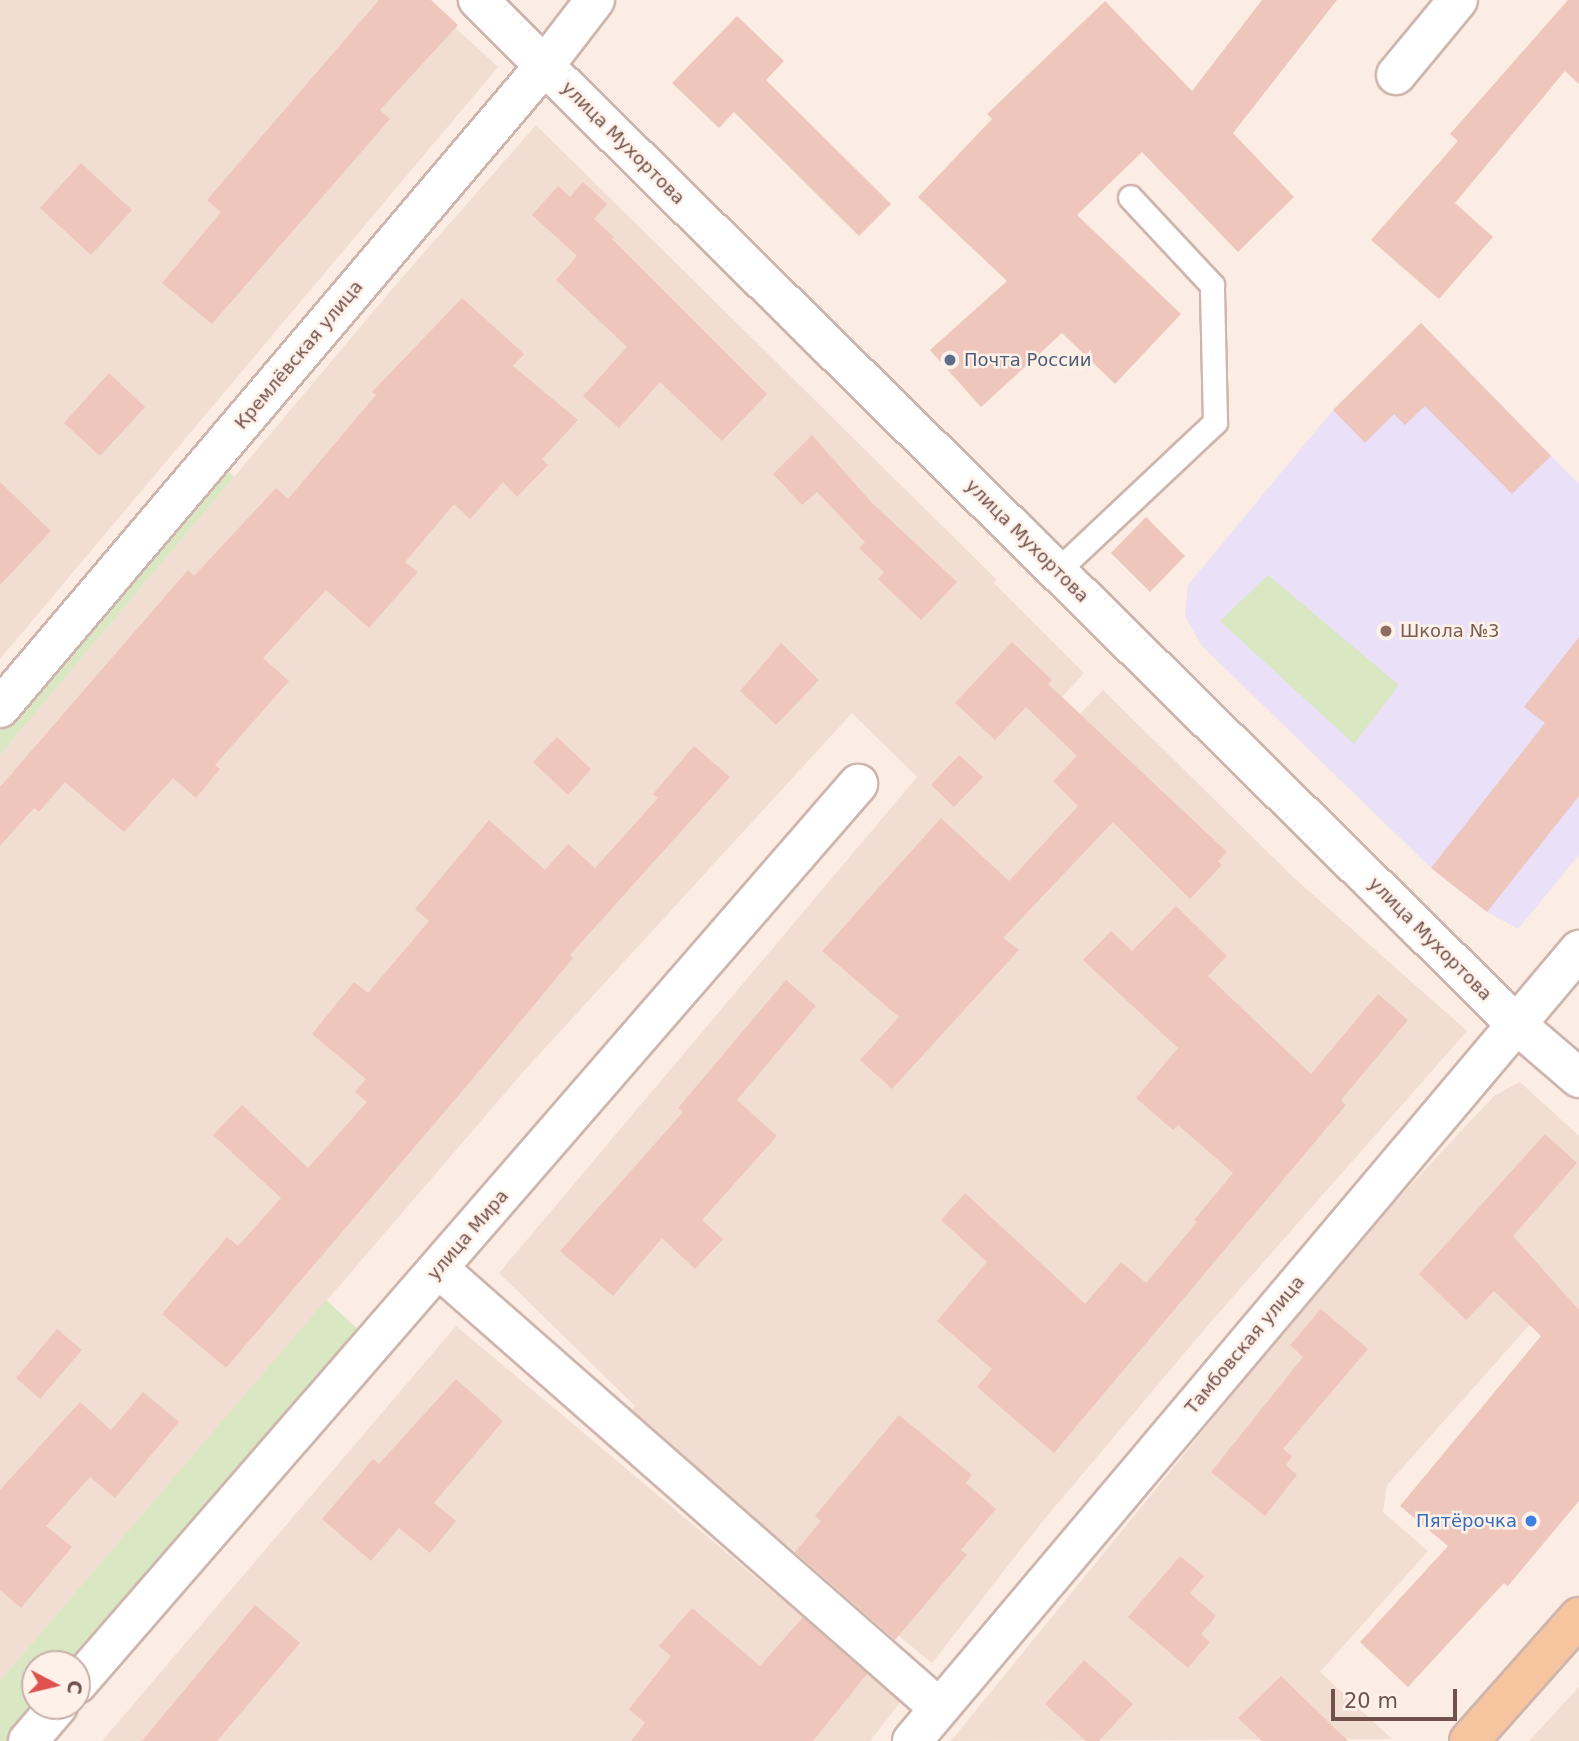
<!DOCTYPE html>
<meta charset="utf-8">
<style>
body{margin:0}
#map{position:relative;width:1579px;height:1741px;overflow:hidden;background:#fbede3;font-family:"DejaVu Sans",sans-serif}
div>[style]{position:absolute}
.residential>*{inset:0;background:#f2ddd2}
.education>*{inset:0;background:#eae0f7}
.green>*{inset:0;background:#d9e7c3}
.building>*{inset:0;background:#efc6bc}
.roads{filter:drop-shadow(2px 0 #ceb5ad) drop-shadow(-2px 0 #ceb5ad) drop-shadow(0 2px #ceb5ad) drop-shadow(0 -2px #ceb5ad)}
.lane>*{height:23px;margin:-11.5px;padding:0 11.5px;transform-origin:11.5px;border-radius:11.5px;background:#fff}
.street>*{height:38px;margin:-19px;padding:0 19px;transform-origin:19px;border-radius:19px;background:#fff}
.secondary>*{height:38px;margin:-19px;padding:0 19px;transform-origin:19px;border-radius:19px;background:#fff}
.primary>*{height:38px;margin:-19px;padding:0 19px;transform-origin:19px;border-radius:19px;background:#f6c49f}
.dots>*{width:19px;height:19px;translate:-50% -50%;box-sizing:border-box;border:4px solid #fef1e9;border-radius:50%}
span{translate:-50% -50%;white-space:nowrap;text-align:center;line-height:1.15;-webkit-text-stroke:5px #fef1e9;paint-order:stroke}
.street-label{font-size:18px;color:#71514b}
.service-label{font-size:18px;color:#4e5e75}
.left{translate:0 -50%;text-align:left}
.education-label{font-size:18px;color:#785e54}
.shop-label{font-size:18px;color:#366cbe}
.right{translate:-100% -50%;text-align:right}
.north{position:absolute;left:21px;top:1650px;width:70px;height:70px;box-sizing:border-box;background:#fef1e9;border:2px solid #c6b1aa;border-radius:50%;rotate:97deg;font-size:19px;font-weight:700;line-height:28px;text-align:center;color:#71514b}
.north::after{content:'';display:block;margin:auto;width:24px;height:32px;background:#de514e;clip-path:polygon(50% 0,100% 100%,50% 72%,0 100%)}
.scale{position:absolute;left:1331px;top:1689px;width:126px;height:32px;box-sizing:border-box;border:4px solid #71514b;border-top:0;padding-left:9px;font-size:21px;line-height:24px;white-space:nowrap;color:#71514b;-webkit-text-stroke:5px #fef1e9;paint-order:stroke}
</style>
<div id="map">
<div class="residential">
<i style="clip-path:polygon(0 0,425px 0,498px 67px,0 659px)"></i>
<i style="clip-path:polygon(536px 125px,996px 579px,994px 583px,1084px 673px,1062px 697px,1080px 714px,1103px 690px,1293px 877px,1467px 1031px,1209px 1324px,1042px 1522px,932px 1663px,629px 1416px,635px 1406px,499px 1273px,917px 777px,852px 713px,523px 1072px,0 1681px,0 755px,394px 287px)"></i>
<i style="clip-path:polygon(1520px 1082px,1579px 1136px,1579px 1349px,1541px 1312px,1387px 1485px,1383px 1512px,1428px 1551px,1320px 1672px,1392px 1739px,951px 1741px,1356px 1243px,1494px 1096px)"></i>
<i style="clip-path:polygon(456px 1326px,902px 1700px,870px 1741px,102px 1741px)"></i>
<i style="clip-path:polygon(1579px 1687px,1579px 1741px,1529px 1741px)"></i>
</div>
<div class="education">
<i style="clip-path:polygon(1421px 323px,1579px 484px,1579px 855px,1518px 929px,1487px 912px,1431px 868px,1202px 646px,1185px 616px,1188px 585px,1333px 410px)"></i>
</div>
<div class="green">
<i style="clip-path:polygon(227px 470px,234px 477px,0 755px,0 724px)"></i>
<i style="clip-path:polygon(1268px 575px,1399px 685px,1354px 744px,1220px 621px)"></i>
<i style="clip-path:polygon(326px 1300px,359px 1330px,73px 1664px,35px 1664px,37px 1706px,8px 1741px,0 1741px,0 1681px)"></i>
</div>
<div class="building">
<i style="clip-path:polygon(379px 0,431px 0,458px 25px,380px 110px,390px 119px,212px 324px,162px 283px,221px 212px,207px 200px)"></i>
<i style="clip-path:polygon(1262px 0,1337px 0,1233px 133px,1294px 197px,1238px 252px,1142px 152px,1077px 215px,1181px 314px,1115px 384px,1062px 333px,981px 407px,930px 350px,1007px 281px,918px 197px,992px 119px,987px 114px,1105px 1px,1192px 91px)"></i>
<i style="clip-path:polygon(1568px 0,1579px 0,1579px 84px,1565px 71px,1455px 203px,1493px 237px,1439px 299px,1371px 240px,1458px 141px,1450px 134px)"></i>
<i style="clip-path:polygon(737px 16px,784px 61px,766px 80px,891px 204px,859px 236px,734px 112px,719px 128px,672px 83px)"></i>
<i style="clip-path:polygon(81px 163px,132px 210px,91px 255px,40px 208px)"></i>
<i style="clip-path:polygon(583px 182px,607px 204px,594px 219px,614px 237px,612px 239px,767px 394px,722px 441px,660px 382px,619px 428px,583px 396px,627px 347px,556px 280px,577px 256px,532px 215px,558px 186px,570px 197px)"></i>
<i style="clip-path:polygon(462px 298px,524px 354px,513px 366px,578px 420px,542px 459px,548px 465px,517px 497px,503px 482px,470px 519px,454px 504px,405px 562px,418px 572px,369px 628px,326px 590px,263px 658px,289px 681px,215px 765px,220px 769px,196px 798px,173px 778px,124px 832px,65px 782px,39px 812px,34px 808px,0 846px,0 787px,188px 570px,194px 576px,276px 488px,288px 499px,376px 395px,372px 392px)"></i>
<i style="clip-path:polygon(1421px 323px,1551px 456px,1512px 494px,1425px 406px,1405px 425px,1394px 414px,1365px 443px,1333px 410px)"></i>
<i style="clip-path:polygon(109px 373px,145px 407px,100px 456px,64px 423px)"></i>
<i style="clip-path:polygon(812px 435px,871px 502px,957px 582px,921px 620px,878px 579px,884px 572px,859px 548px,865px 542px,817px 492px,802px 505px,773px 474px)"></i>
<i style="clip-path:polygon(0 482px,51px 531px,0 585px)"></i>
<i style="clip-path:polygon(1146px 517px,1185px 556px,1150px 592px,1111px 553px)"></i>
<i style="clip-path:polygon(1579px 637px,1579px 796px,1487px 912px,1431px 868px,1545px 723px,1524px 707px)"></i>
<i style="clip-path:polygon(1012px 642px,1052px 680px,1048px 684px,1227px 852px,1218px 861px,1222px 865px,1190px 899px,1113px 822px,1003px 938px,1019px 950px,892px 1089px,860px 1060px,899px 1017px,822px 951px,941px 818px,1009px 881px,1078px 806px,1053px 781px,1077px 756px,1026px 707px,995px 740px,955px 703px)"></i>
<i style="clip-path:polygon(781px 643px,819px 680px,776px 725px,740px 691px)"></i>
<i style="clip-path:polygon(557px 737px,591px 769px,568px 795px,533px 762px)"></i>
<i style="clip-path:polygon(694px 746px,730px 777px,570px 955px,573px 958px,481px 1069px,226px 1368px,162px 1314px,227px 1237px,238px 1246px,281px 1198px,213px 1135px,242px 1105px,308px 1168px,367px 1102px,355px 1092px,366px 1079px,312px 1034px,354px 982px,368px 993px,429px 921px,415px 909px,489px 820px,545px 870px,568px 844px,595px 868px,658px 798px,653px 794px)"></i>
<i style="clip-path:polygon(959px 755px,983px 777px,954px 807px,931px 785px)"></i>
<i style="clip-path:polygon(1176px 906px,1227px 956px,1208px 976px,1311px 1074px,1378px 994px,1408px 1020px,1341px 1100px,1346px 1105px,1054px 1453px,977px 1387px,992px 1369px,937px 1321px,987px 1262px,941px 1220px,965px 1193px,1085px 1304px,1121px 1262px,1146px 1283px,1197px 1222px,1194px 1220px,1233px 1173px,1178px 1125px,1173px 1130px,1136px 1098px,1178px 1048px,1083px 960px,1111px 931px,1132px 951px)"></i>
<i style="clip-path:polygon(786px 980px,816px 1006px,737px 1100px,777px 1136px,702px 1220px,723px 1239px,695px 1269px,662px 1238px,613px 1296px,560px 1251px,683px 1112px,678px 1108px)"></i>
<i style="clip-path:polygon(1545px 1134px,1577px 1163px,1513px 1236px,1579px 1310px,1579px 1501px,1508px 1586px,1504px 1583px,1408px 1687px,1360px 1642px,1448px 1546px,1400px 1506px,1541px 1336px,1494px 1291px,1466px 1320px,1419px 1274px)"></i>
<i style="clip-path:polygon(1321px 1309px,1368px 1349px,1283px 1449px,1292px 1456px,1286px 1465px,1297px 1475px,1265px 1516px,1211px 1472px,1303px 1357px,1290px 1345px)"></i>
<i style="clip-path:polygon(57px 1329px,82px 1350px,40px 1399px,16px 1378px)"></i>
<i style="clip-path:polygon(456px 1379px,503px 1421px,434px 1503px,456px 1521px,430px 1553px,399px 1528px,371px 1561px,322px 1519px,373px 1459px,379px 1464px)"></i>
<i style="clip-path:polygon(143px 1392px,179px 1422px,115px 1498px,90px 1477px,46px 1526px,72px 1547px,21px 1608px,0 1590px,0 1490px,80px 1402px,111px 1430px)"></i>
<i style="clip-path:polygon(899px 1415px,972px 1475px,966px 1483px,996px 1509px,961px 1550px,967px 1555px,895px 1640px,795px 1552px,821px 1521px,815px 1516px)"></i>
<i style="clip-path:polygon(1180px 1556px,1204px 1576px,1190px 1593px,1216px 1616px,1201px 1634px,1210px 1642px,1188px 1668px,1128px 1617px)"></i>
<i style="clip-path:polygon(255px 1605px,300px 1643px,217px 1741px,142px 1741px)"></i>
<i style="clip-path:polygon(692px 1608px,760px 1666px,803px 1617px,867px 1674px,813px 1741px,631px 1741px,645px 1723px,629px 1709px,671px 1656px,659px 1646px)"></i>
<i style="clip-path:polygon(1084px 1660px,1133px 1704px,1099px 1741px,1086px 1741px,1045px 1704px)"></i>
<i style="clip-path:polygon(1281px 1676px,1348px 1741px,1262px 1741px,1238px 1718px)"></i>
</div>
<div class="roads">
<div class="lane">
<i style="left:1057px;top:571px;width:217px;rotate:-43.3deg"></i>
<i style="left:1215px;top:422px;width:137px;rotate:-91.3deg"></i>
<i style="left:1212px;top:285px;width:120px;rotate:-133deg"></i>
</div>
<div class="street">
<i style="left:1396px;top:75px;width:97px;rotate:-50.4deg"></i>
<i style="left:0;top:708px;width:843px;rotate:-49.72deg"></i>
<i style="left:545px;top:65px;width:82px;rotate:-52.4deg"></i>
<i style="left:439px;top:1269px;width:665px;rotate:41.28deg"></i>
<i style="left:77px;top:1684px;width:1192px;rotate:-49.05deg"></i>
<i style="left:28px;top:1741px;width:46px;rotate:-49.4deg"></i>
<i style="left:912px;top:1741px;width:1035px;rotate:-49.86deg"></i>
</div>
<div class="secondary">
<i style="left:478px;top:0;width:1458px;rotate:44.61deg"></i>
<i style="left:1516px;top:1024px;width:83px;rotate:40.6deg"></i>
</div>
<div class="primary">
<i style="left:1469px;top:1741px;width:166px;rotate:-48.4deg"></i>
</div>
</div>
<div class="dots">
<i style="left:950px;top:360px;background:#5c6f8a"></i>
<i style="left:1386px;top:631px;background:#8d6e63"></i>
<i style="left:1531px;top:1521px;background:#3f7fe0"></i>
</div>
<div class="street-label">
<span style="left:623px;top:143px;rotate:45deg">улица Мухортова</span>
<span style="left:299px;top:355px;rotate:-50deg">Кремлёвская улица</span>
<span style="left:1027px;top:541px;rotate:45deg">улица Мухортова</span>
<span style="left:1430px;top:939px;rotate:45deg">улица Мухортова</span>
<span style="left:468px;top:1235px;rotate:-49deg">улица Мира</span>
<span style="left:1245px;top:1345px;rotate:-50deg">Тамбовская улица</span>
</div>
<div class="service-label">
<span class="left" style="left:964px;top:360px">Почта России</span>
</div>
<div class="education-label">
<span class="left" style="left:1400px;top:631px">Школа №3</span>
</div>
<div class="shop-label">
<span class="right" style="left:1517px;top:1521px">Пятёрочка</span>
</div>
<div class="north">С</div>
<div class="scale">20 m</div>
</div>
